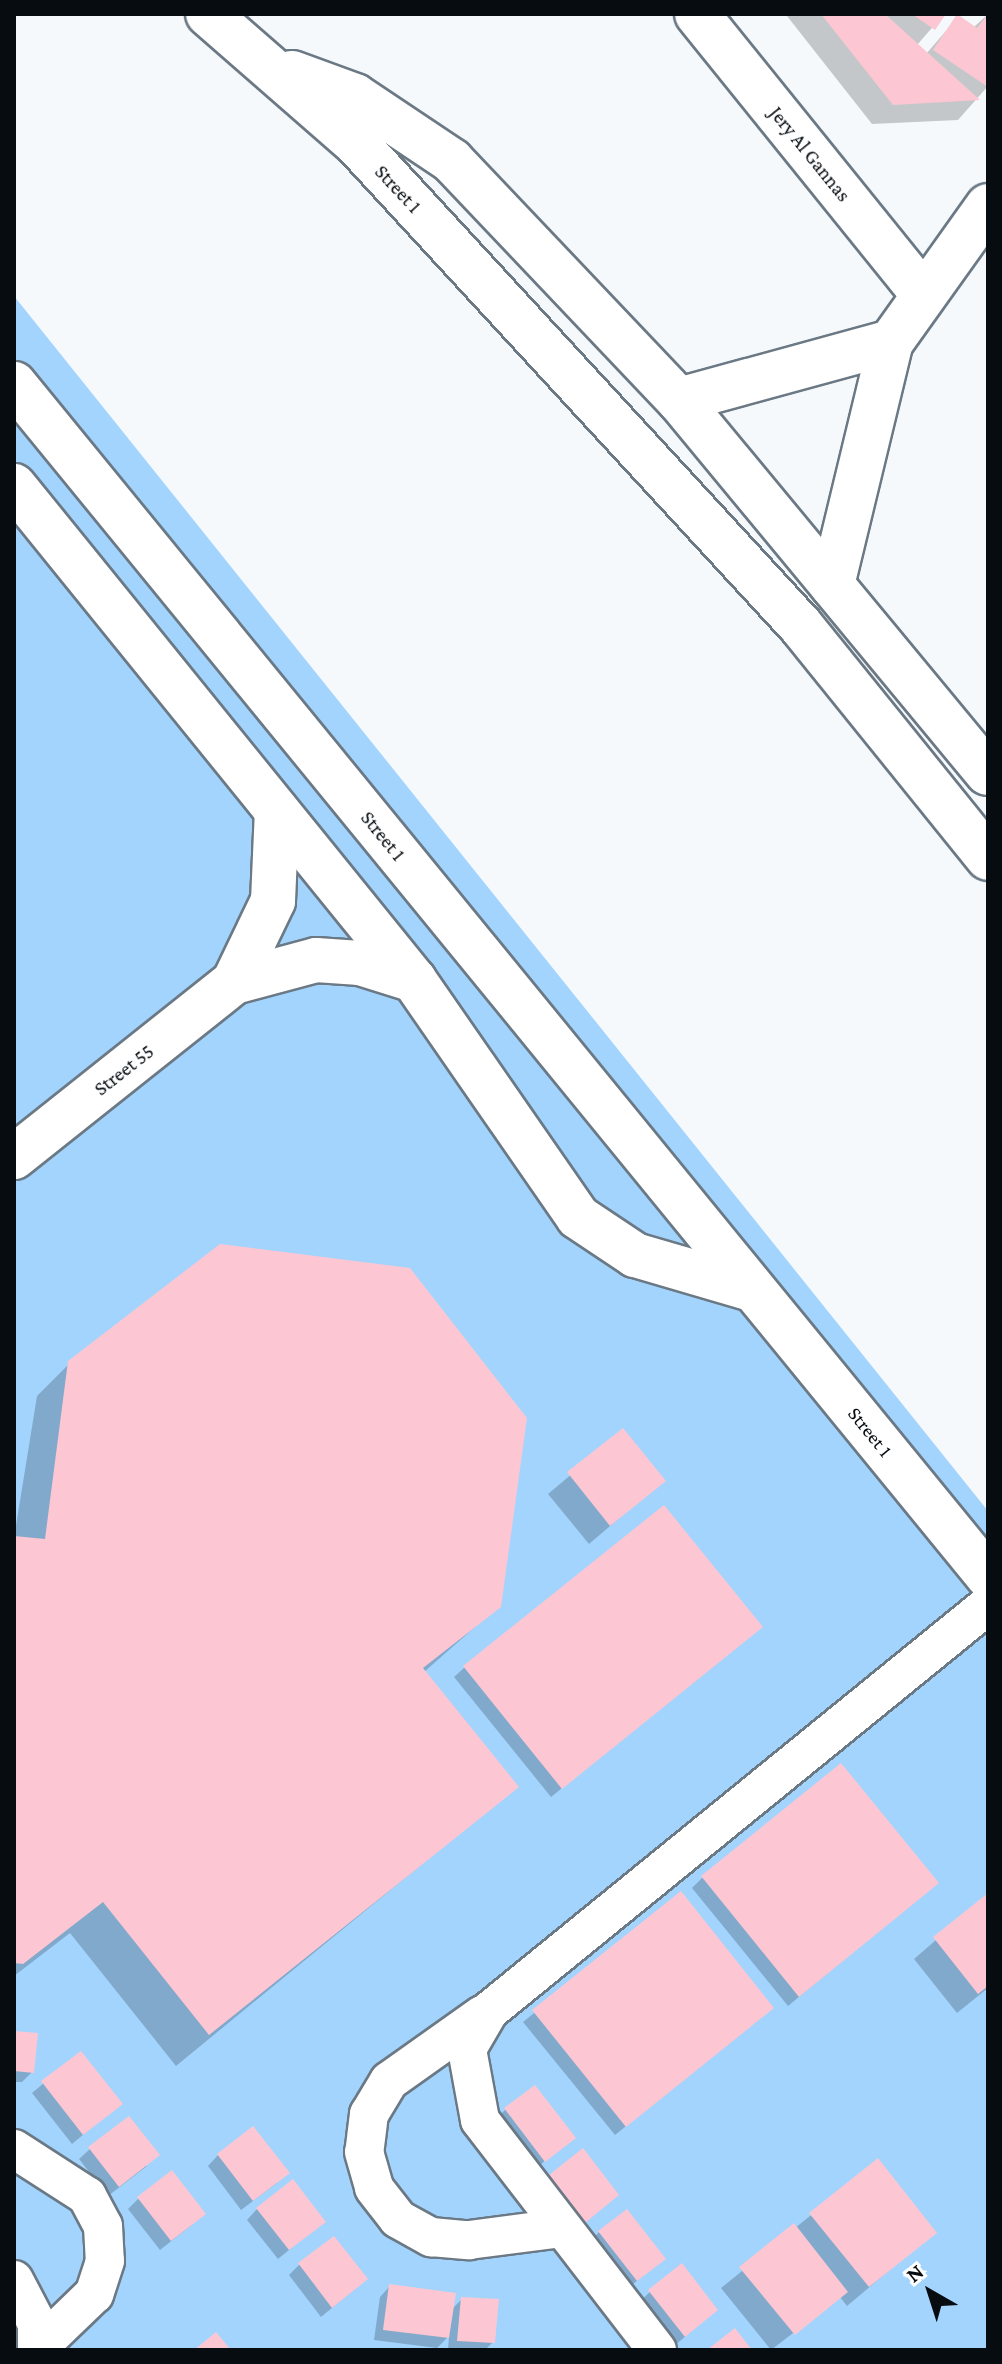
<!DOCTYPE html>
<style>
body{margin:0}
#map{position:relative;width:1002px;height:2364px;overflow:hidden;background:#f6f9fc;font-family:"Crimson Pro",serif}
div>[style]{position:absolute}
.green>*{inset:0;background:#a2d4fe}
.shadow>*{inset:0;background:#0003}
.building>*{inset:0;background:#fcc7d2}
.roads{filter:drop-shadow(2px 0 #6b7985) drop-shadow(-2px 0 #6b7985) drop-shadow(0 2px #6b7985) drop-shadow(0 -2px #6b7985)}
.lane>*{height:38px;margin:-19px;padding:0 19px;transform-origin:19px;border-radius:19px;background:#fff}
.street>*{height:44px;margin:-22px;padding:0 22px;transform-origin:22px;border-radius:22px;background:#fff}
span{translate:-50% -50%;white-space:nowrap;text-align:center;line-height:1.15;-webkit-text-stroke:6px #fff;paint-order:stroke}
.street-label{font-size:20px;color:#070c11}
.frame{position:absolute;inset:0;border:16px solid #070c11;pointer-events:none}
.north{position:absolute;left:890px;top:2252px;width:80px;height:80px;-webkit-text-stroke:6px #fff;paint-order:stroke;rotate:321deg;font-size:22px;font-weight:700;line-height:32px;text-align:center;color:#070c11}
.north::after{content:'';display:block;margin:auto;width:28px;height:36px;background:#070c11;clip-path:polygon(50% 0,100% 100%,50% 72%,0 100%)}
</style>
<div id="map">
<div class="green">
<i style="clip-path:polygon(14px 296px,988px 1511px,988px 2350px,14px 2350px)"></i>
</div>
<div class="shadow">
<i style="clip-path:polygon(944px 14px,917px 45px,926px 54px,958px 17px,973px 28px,988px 14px,988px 86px,958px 120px,872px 124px,787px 16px)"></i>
<i style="clip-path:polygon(70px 1363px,499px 1606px,424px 1672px,516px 1787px,176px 2066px,70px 1933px,14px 1976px,14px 1538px,37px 1396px)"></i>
<i style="clip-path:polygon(623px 1431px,663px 1481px,589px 1544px,548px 1494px)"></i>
<i style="clip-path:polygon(750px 1637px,551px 1797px,454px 1677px,465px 1667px)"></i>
<i style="clip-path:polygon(702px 1878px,937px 1883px,788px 2006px,692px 1888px)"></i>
<i style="clip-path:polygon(681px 1894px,761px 2018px,615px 2135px,523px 2022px)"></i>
<i style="clip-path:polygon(988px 1895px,988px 1988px,957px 2013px,914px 1959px)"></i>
<i style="clip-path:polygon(14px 2033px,32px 2072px,22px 2082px,14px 2082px)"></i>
<i style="clip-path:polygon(80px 2053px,120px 2104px,72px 2144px,32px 2093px)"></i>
<i style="clip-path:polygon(506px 2109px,573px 2138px,534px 2170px,495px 2120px)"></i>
<i style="clip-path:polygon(90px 2149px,147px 2166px,108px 2196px,79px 2159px)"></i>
<i style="clip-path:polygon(218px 2155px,277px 2183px,241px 2210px,208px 2166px)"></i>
<i style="clip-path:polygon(878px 2161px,934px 2233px,847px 2306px,840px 2297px,771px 2350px,721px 2288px)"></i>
<i style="clip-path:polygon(551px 2177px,606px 2205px,574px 2232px,540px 2187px)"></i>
<i style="clip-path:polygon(138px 2199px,193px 2224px,160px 2250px,128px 2209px)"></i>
<i style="clip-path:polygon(257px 2209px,323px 2222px,278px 2259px,247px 2220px)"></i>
<i style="clip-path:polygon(599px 2232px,663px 2259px,626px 2290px,589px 2243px)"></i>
<i style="clip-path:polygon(300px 2264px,355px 2289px,321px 2317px,289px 2275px)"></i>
<i style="clip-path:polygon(390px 2286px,451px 2310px,462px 2299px,493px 2342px,485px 2350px,448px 2350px,449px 2336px,437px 2348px,374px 2340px,380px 2297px)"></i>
<i style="clip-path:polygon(650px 2292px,705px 2320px,674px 2346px,639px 2302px)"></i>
</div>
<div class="building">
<i style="clip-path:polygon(821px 14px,885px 14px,980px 100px,893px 105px)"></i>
<i style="clip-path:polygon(912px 14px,946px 14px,935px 30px)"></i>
<i style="clip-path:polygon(957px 14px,977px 28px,988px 14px,988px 87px,933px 50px)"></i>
<i style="clip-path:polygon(220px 1244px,410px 1268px,527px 1418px,501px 1607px,423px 1668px,519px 1787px,209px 2035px,103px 1902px,23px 1964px,14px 1963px,14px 1536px,45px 1539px,68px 1361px)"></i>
<i style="clip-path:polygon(623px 1428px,666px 1481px,610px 1526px,567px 1472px)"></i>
<i style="clip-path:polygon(664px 1505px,763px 1627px,562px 1789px,463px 1666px)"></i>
<i style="clip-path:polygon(841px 1763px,939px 1883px,799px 1997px,701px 1876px)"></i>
<i style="clip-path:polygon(681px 1891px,774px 2008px,626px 2127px,532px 2010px)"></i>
<i style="clip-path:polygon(988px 1893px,988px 1986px,978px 1994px,933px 1937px)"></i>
<i style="clip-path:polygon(14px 2031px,38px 2033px,34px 2073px,14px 2071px)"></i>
<i style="clip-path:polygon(81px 2051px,123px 2104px,83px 2135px,41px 2081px)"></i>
<i style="clip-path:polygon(535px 2085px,576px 2138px,545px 2162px,504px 2108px)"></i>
<i style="clip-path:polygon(129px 2116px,160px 2155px,119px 2187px,88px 2147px)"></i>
<i style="clip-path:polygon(253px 2126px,290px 2173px,253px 2201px,217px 2154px)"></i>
<i style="clip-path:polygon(583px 2148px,619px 2195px,585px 2223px,549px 2175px)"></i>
<i style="clip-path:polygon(878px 2158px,937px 2233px,869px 2287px,809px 2213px)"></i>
<i style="clip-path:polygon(172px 2170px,206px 2214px,171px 2241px,137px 2197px)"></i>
<i style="clip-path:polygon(293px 2179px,326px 2222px,289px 2250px,256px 2208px)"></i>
<i style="clip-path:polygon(627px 2209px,666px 2259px,637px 2281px,598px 2231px)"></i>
<i style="clip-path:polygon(794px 2223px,848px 2292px,795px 2335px,739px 2267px)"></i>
<i style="clip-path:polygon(334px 2236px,368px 2279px,332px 2308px,298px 2263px)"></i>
<i style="clip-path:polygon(682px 2263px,718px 2310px,685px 2337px,648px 2290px)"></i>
<i style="clip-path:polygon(389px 2284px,456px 2293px,449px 2338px,383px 2330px)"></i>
<i style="clip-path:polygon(461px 2297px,499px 2299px,495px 2343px,457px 2341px)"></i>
<i style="clip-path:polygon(735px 2328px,752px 2350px,707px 2350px)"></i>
<i style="clip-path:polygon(216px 2332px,231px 2350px,194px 2350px)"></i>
</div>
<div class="roads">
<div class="lane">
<i style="left:482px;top:2015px;width:114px;rotate:144.6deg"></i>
<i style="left:389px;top:2081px;width:39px;rotate:121deg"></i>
<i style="left:369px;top:2114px;width:38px;rotate:97deg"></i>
<i style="left:364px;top:2152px;width:37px;rotate:74deg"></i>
<i style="left:374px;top:2188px;width:39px;rotate:52deg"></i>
<i style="left:398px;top:2219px;width:38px;rotate:29deg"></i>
<i style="left:431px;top:2237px;width:38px;rotate:5deg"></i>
<i style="left:469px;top:2240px;width:94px;rotate:-7.4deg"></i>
<i style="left:14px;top:2149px;width:87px;rotate:32.8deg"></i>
<i style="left:87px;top:2196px;width:34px;rotate:62deg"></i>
<i style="left:103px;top:2226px;width:35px;rotate:87deg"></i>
<i style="left:105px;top:2261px;width:35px;rotate:108deg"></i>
<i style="left:94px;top:2294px;width:79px;rotate:136deg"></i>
<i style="left:14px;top:2280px;width:50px;rotate:62.4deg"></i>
<i style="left:37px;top:2324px;width:26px;rotate:90deg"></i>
<i style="left:657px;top:2350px;width:290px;rotate:-127.6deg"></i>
<i style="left:480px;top:2120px;width:72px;rotate:-100.4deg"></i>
<i style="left:467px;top:2049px;width:44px;rotate:-59.9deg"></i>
<i style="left:489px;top:2011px;width:643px;rotate:-39.13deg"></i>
</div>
<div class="street">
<i style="left:208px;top:14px;width:198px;rotate:41.1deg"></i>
<i style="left:357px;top:144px;width:655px;rotate:47.35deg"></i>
<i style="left:801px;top:626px;width:298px;rotate:51.1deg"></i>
<i style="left:697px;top:14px;width:358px;rotate:51.1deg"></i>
<i style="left:292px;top:73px;width:67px;rotate:20.1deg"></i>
<i style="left:355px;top:96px;width:117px;rotate:33.8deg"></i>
<i style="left:452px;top:161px;width:330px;rotate:46.5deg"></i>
<i style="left:679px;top:400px;width:484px;rotate:50.4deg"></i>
<i style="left:14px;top:384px;width:1539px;rotate:50.75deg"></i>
<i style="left:679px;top:400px;width:220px;rotate:-15.3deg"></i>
<i style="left:14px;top:486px;width:636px;rotate:51deg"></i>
<i style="left:414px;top:980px;width:288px;rotate:55.3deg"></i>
<i style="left:578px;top:1217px;width:69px;rotate:33.7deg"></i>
<i style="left:635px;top:1255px;width:121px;rotate:16.3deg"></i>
<i style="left:832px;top:585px;width:250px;rotate:-76.4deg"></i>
<i style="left:891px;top:342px;width:167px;rotate:-54.5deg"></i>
<i style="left:234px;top:982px;width:90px;rotate:-64.3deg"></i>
<i style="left:273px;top:901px;width:90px;rotate:-87.5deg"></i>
<i style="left:14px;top:1157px;width:281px;rotate:-38.5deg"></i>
<i style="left:234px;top:982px;width:85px;rotate:-15deg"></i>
<i style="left:316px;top:960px;width:44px;rotate:3.9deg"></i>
<i style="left:360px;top:963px;width:57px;rotate:17.5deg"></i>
</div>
</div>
<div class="street-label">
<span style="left:810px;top:154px;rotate:51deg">Jery Al Gannas</span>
<span style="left:398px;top:189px;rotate:47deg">Street 1</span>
<span style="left:383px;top:836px;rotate:51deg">Street 1</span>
<span style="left:124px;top:1070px;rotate:-38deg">Street 55</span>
<span style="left:870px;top:1432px;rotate:51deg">Street 1</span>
</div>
<div class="frame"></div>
<div class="north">N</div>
</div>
